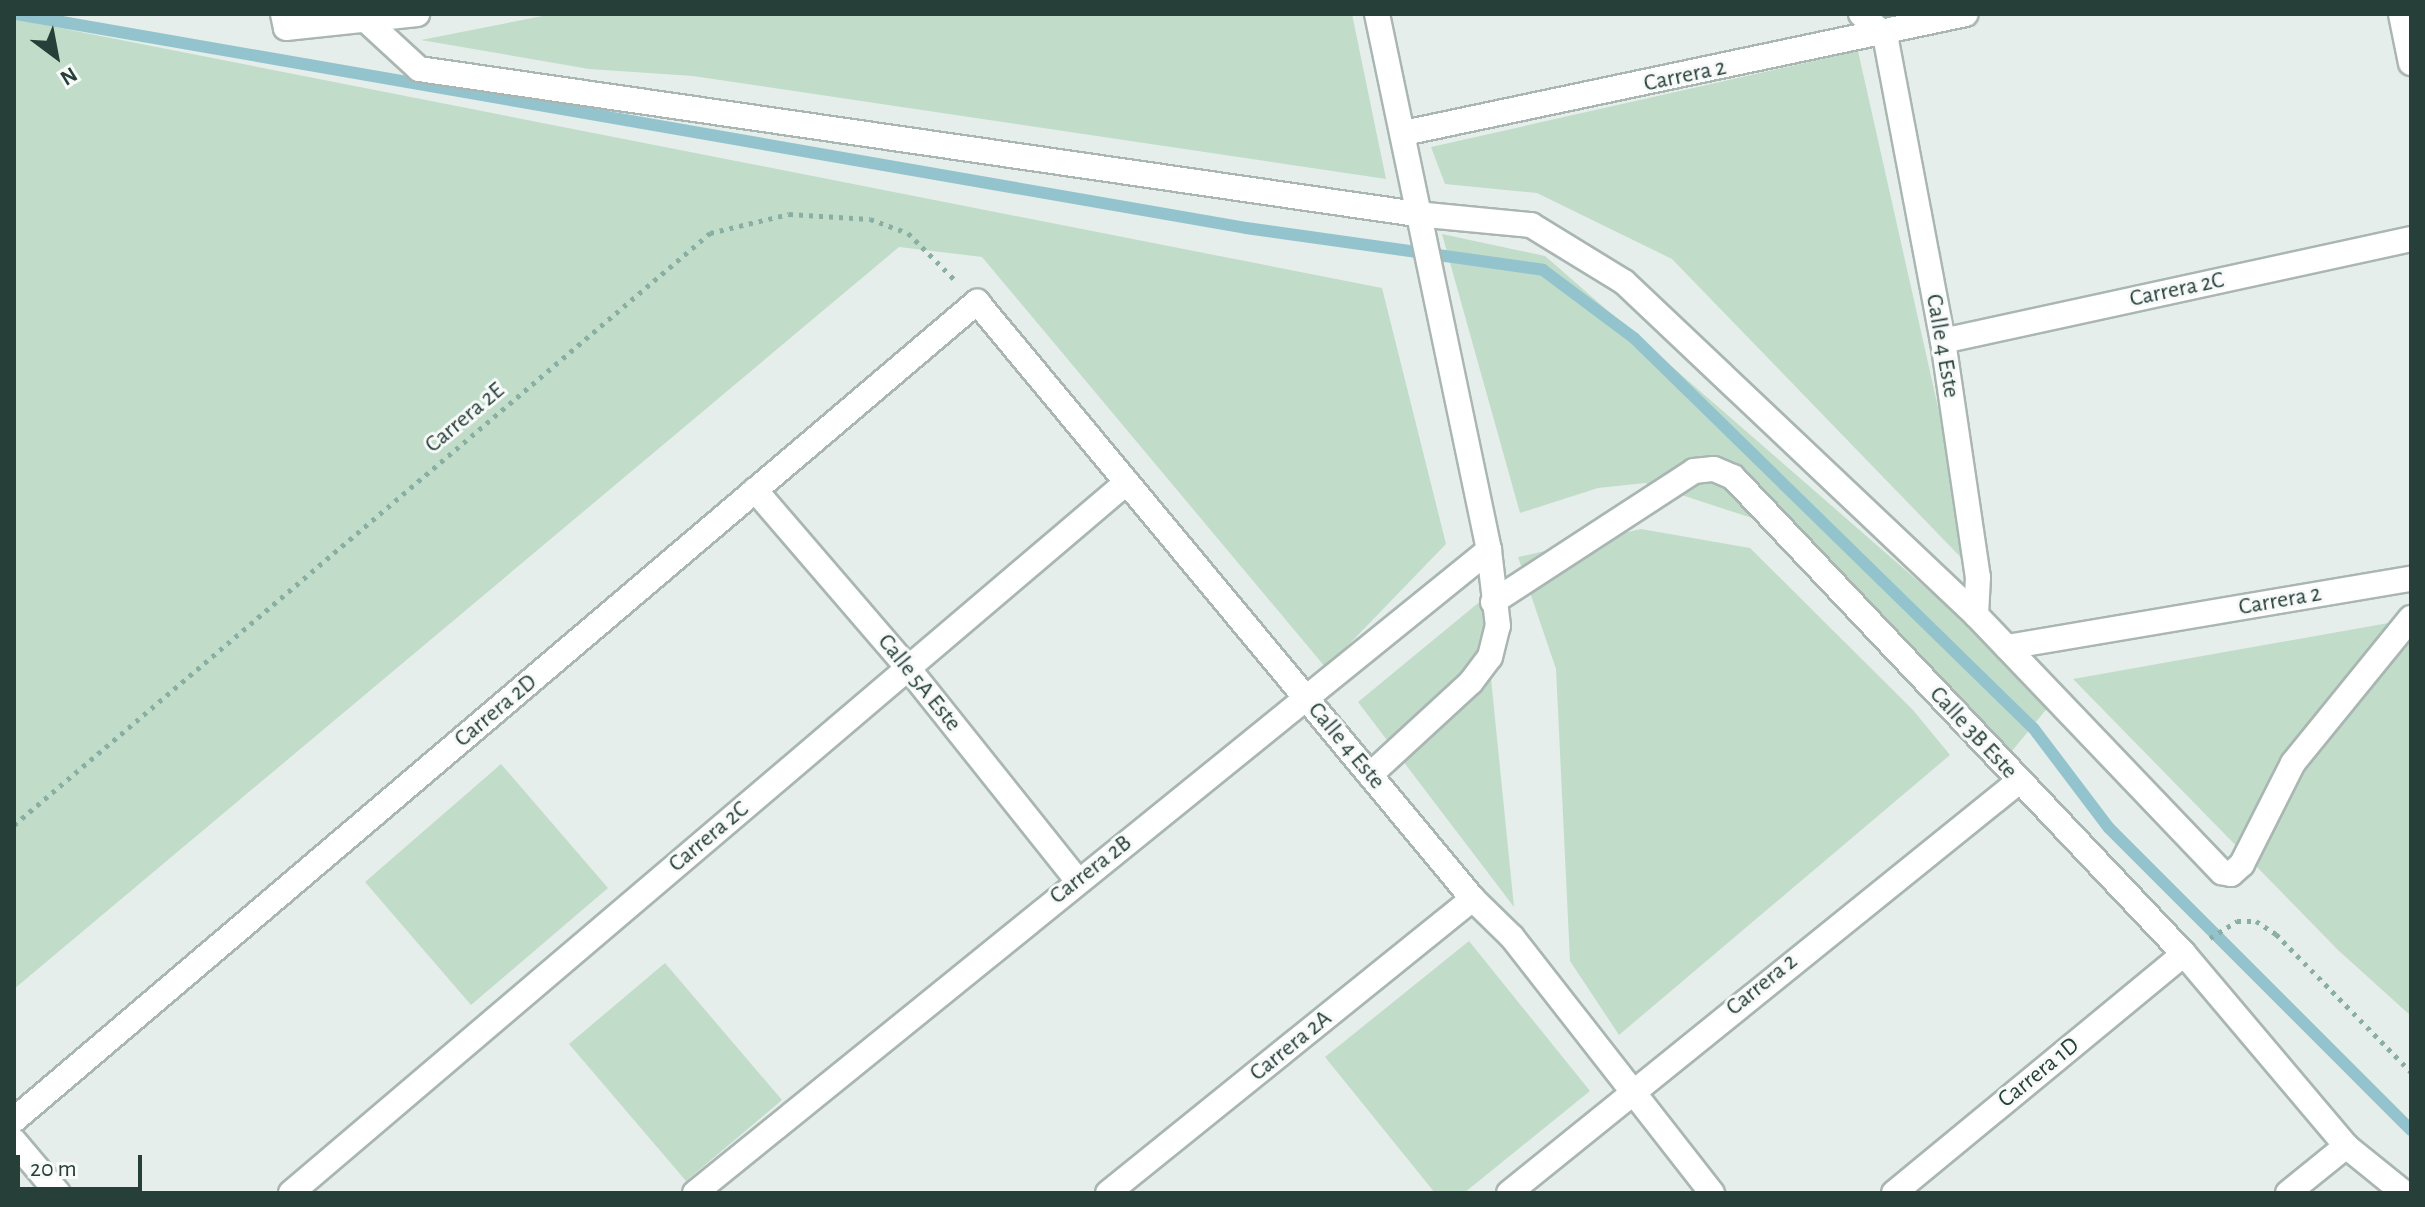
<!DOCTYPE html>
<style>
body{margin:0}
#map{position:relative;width:2425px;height:1207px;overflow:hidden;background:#e6eeeb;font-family:"Alegreya Sans",sans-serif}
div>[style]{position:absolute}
.green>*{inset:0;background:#c1ddc9}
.stream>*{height:12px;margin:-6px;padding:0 6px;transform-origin:6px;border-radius:6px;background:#93c4ce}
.path>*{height:5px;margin-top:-2.5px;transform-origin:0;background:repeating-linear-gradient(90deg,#89afa3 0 4px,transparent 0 10px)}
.roads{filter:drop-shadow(2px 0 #a9b6b2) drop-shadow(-2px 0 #a9b6b2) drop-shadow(0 2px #a9b6b2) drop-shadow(0 -2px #a9b6b2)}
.street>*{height:24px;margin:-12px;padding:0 12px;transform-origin:12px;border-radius:12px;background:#fff}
span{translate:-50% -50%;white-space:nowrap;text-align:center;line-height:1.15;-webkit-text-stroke:6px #f7faf9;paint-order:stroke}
.street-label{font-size:24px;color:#263f39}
.frame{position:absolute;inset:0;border:16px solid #263f39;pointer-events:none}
.north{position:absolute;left:16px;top:16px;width:80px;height:80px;-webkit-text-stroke:6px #f7faf9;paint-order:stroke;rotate:148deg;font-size:22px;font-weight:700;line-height:32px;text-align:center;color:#263f39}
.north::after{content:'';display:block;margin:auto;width:28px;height:36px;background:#263f39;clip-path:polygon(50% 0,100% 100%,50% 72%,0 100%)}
.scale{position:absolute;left:16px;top:1155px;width:126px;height:36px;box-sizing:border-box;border:4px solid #263f39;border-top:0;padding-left:10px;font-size:24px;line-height:28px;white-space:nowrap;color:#263f39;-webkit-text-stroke:6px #f7faf9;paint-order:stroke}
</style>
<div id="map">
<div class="green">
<i style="clip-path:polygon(553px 14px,1352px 14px,1386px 179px,693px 76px,589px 69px,421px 40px)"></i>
<i style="clip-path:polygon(14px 19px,1382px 288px,1446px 544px,1326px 668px,982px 257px,899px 247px,14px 989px)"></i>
<i style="clip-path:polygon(1858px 51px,1975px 572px,1672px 259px,1537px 193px,1445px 184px,1431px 147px)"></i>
<i style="clip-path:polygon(1442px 234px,1545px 256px,1949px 608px,2049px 706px,2012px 751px,1767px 523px,1645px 483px,1598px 488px,1520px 513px)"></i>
<i style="clip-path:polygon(1641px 529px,1750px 548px,1913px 710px,1950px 755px,1619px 1035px,1570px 961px,1556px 669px,1518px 557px)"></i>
<i style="clip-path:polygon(1483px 599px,1514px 907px,1358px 702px)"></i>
<i style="clip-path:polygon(2411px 619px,2411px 1016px,2338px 950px,2073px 679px)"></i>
<i style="clip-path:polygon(501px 764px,608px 888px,471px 1005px,365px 882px)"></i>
<i style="clip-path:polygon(1469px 941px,1590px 1091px,1464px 1193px,1435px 1193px,1325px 1057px)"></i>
<i style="clip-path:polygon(665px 963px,782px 1100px,686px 1181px,569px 1044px)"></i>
</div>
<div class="stream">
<i style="left:16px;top:14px;width:1248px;rotate:9.87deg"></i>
<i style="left:1246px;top:228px;width:300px;rotate:8deg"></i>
<i style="left:1543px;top:270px;width:114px;rotate:36.8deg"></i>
<i style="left:1634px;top:338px;width:559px;rotate:44.35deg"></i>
<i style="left:2034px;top:729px;width:124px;rotate:52.9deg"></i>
<i style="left:2109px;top:828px;width:427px;rotate:45deg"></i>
</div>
<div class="path">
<i style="left:14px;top:825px;width:914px;rotate:-40.38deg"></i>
<i style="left:710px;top:233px;width:81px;rotate:-13.5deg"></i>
<i style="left:789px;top:214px;width:81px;rotate:3.5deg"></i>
<i style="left:870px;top:219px;width:40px;rotate:20.2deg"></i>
<i style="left:908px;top:233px;width:66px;rotate:45deg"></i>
<i style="left:2210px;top:938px;width:32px;rotate:-32deg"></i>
<i style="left:2237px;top:921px;width:19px"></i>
<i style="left:2256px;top:921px;width:24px;rotate:33deg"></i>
<i style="left:2276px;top:934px;width:193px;rotate:45.6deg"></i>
</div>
<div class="roads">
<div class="street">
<i style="left:283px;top:14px;width:14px;rotate:78deg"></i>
<i style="left:286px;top:28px;width:132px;rotate:-6.1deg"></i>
<i style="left:1861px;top:14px;width:32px;rotate:41deg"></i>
<i style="left:1885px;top:35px;width:311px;rotate:79.3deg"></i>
<i style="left:1943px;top:341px;width:239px;rotate:81.6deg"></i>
<i style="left:1978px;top:577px;width:38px;rotate:93deg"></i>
<i style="left:1976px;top:615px;width:356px;rotate:46.3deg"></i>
<i style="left:2222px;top:872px;width:9px;rotate:13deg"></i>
<i style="left:2231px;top:874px;width:15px;rotate:-42deg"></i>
<i style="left:2242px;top:864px;width:113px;rotate:-63.2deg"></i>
<i style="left:2293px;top:763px;width:187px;rotate:-50.9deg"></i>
<i style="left:2401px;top:14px;width:50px;rotate:78.5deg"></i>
<i style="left:369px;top:23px;width:68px;rotate:42.6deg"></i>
<i style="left:419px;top:69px;width:1007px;rotate:8.27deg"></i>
<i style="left:1416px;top:214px;width:116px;rotate:5.5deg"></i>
<i style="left:1531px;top:225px;width:109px;rotate:31.5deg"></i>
<i style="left:1624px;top:282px;width:485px;rotate:43.4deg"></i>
<i style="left:1404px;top:133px;width:574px;rotate:-11.96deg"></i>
<i style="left:1943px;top:341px;width:479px;rotate:-12.3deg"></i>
<i style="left:755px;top:490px;width:235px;rotate:49.3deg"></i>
<i style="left:908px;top:668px;width:271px;rotate:51.4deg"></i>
<i style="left:1493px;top:602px;width:240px;rotate:-33.1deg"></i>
<i style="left:1694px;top:471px;width:20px;rotate:-6deg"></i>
<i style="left:1714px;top:469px;width:21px;rotate:23deg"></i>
<i style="left:1733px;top:477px;width:656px;rotate:46.6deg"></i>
<i style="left:2184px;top:954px;width:251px;rotate:49.8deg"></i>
<i style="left:2346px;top:1146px;width:75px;rotate:39deg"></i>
<i style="left:2007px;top:647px;width:410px;rotate:-9.6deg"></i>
<i style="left:1370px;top:775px;width:137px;rotate:-42.6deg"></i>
<i style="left:1471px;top:682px;width:31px;rotate:-53deg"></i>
<i style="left:1490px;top:657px;width:32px;rotate:-76deg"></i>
<i style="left:1498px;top:626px;width:77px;rotate:-96.8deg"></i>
<i style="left:1489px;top:550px;width:548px;rotate:-101.8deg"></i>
<i style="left:14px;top:1120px;width:1264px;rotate:-40.35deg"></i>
<i style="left:977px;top:302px;width:776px;rotate:50.28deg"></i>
<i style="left:1473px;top:899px;width:54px;rotate:44.3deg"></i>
<i style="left:1512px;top:937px;width:325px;rotate:52deg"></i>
<i style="left:14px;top:1141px;width:68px;rotate:49.8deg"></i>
<i style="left:291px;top:1193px;width:1097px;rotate:-40.38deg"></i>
<i style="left:695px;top:1193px;width:1022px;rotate:-39deg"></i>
<i style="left:1108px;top:1193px;width:469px;rotate:-38.9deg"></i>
<i style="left:1509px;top:1193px;width:654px;rotate:-38.92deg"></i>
<i style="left:1894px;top:1193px;width:376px;rotate:-39.5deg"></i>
<i style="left:2288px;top:1193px;width:75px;rotate:-39deg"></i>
</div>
</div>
<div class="street-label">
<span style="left:1685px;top:76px;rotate:-12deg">Carrera 2</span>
<span style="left:2177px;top:290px;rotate:-12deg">Carrera 2C</span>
<span style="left:1942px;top:346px;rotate:80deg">Calle 4 Este</span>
<span style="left:465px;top:418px;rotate:-40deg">Carrera 2E</span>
<span style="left:2280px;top:601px;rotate:-10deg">Carrera 2</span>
<span style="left:919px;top:683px;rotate:51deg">Calle 5A Este</span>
<span style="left:496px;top:711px;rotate:-40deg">Carrera 2D</span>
<span style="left:1973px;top:733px;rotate:47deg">Calle 3B Este</span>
<span style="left:1346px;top:746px;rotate:50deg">Calle 4 Este</span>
<span style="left:709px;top:837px;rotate:-40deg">Carrera 2C</span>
<span style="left:1091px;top:870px;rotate:-38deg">Carrera 2B</span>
<span style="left:1762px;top:985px;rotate:-39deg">Carrera 2</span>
<span style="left:1291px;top:1046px;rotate:-39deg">Carrera 2A</span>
<span style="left:2039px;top:1073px;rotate:-39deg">Carrera 1D</span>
</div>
<div class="frame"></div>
<div class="north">N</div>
<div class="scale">20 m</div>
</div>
